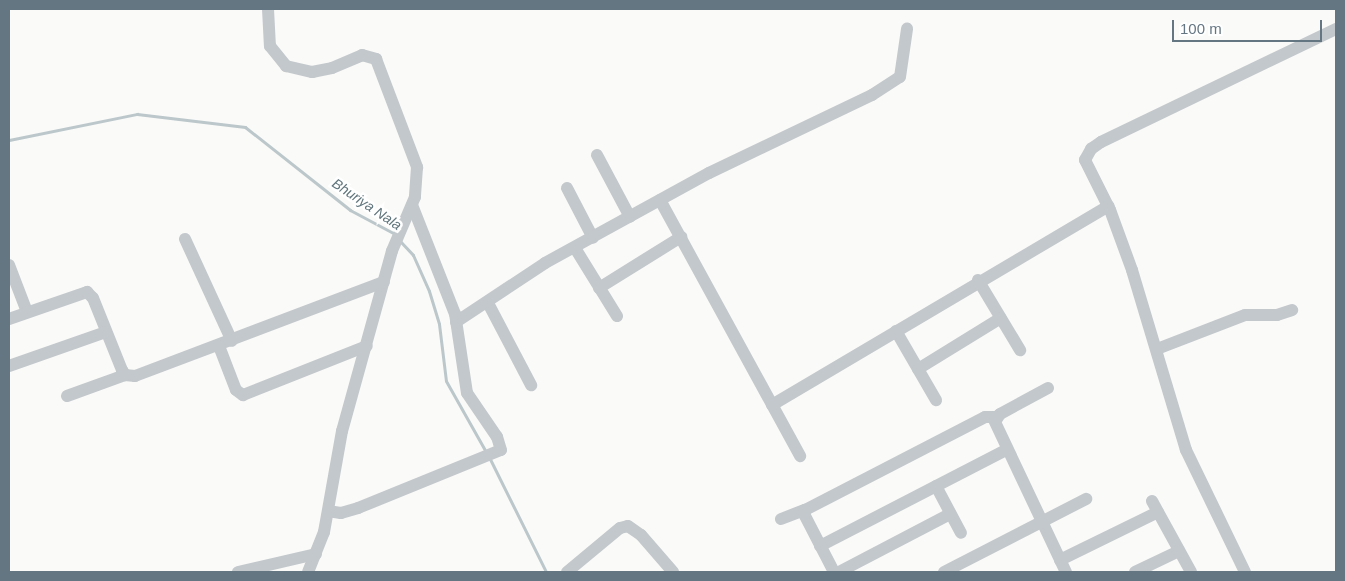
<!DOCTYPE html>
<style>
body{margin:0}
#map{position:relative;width:1345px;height:581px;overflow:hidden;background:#fafaf8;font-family:Arial,sans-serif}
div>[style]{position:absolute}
.stream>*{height:3px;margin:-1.5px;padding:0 1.5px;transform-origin:1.5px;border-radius:1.5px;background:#bbc7cb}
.minor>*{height:12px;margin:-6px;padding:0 6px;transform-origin:6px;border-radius:6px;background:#c3c8cc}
span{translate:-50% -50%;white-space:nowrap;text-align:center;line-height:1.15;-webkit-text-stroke:5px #fff;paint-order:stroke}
.water-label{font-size:14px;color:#60757c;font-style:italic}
.frame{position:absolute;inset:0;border:10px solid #657683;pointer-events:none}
.scale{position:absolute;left:1172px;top:20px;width:150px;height:22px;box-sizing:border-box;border:2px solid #657683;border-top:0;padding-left:6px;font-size:15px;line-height:18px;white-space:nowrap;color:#657683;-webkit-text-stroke:4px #fff;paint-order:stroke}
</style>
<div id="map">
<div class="stream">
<i style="left:9px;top:140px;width:131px;rotate:-11.5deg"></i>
<i style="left:137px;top:114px;width:109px;rotate:6.9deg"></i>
<i style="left:245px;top:127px;width:134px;rotate:38.3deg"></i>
<i style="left:350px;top:210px;width:51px;rotate:28.1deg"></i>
<i style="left:400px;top:241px;width:19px;rotate:47deg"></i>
<i style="left:413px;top:255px;width:39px;rotate:66deg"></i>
<i style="left:429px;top:291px;width:34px;rotate:73deg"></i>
<i style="left:439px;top:324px;width:57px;rotate:83deg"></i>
<i style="left:446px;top:381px;width:81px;rotate:60.6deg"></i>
<i style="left:489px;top:457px;width:128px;rotate:63.6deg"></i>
</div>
<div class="minor">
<i style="left:268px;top:9px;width:37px;rotate:87deg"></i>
<i style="left:270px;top:46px;width:26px;rotate:51deg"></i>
<i style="left:286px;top:66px;width:27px;rotate:13deg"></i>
<i style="left:312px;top:72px;width:20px;rotate:-11deg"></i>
<i style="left:332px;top:68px;width:33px;rotate:-23deg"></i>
<i style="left:362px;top:55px;width:15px;rotate:16deg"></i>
<i style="left:376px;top:59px;width:116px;rotate:69.2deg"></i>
<i style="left:417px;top:167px;width:30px;rotate:94deg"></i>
<i style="left:415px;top:197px;width:59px;rotate:113.1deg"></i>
<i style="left:392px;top:251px;width:187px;rotate:105.5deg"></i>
<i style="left:342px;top:431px;width:103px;rotate:100.1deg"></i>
<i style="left:324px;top:532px;width:43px;rotate:111.8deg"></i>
<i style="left:597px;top:155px;width:70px;rotate:62deg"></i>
<i style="left:567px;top:188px;width:56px;rotate:62.5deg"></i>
<i style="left:660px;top:200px;width:292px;rotate:61.3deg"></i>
<i style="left:185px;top:239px;width:112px;rotate:65.3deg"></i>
<i style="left:575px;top:248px;width:80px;rotate:58.3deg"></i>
<i style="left:9px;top:265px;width:50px;rotate:69deg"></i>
<i style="left:978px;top:280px;width:82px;rotate:59deg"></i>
<i style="left:599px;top:288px;width:97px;rotate:-31.9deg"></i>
<i style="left:488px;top:303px;width:93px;rotate:62.3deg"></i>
<i style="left:9px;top:319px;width:83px;rotate:-19.1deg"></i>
<i style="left:87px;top:292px;width:8px;rotate:45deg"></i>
<i style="left:93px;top:298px;width:78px;rotate:68.1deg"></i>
<i style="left:122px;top:370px;width:6px;rotate:59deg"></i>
<i style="left:125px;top:375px;width:10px;rotate:6deg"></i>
<i style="left:135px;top:376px;width:266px;rotate:-20.7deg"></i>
<i style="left:456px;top:322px;width:107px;rotate:-33.5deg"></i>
<i style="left:545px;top:263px;width:187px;rotate:-28.8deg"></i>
<i style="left:709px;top:173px;width:181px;rotate:-25.6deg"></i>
<i style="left:872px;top:95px;width:33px;rotate:-33deg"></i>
<i style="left:900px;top:77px;width:49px;rotate:-81.7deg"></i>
<i style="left:896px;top:331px;width:80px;rotate:59.9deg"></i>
<i style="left:219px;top:346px;width:47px;rotate:68.9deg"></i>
<i style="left:236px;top:390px;width:9px;rotate:36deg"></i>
<i style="left:243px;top:395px;width:133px;rotate:-21.6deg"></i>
<i style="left:1157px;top:349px;width:94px;rotate:-21.1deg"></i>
<i style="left:1245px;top:315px;width:32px"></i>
<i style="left:1277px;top:315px;width:16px;rotate:-18deg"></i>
<i style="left:9px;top:366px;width:103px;rotate:-19.3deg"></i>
<i style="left:918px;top:369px;width:97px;rotate:-31.6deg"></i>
<i style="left:1048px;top:388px;width:55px;rotate:151.6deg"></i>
<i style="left:1000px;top:414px;width:9px;rotate:122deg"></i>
<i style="left:995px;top:422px;width:166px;rotate:64.7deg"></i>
<i style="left:67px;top:396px;width:62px;rotate:-19.9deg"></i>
<i style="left:772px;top:405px;width:391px;rotate:-30.6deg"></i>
<i style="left:936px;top:486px;width:53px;rotate:62deg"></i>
<i style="left:1152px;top:501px;width:81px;rotate:61.2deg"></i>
<i style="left:328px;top:511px;width:13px;rotate:9deg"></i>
<i style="left:341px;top:513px;width:18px;rotate:-16deg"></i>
<i style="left:358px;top:508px;width:154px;rotate:-22.1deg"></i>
<i style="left:501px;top:450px;width:14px;rotate:-107deg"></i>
<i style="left:497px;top:437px;width:53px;rotate:-124.3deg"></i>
<i style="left:467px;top:393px;width:80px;rotate:-98.6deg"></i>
<i style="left:455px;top:314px;width:117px;rotate:-111.5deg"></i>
<i style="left:781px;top:519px;width:26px;rotate:-21deg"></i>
<i style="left:820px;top:546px;width:209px;rotate:-27.3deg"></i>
<i style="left:1060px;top:560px;width:109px;rotate:-26.1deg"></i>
<i style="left:238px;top:572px;width:80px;rotate:-13deg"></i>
<i style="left:567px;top:572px;width:69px;rotate:-39.7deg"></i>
<i style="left:620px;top:528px;width:8px;rotate:-14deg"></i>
<i style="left:628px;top:526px;width:16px;rotate:35deg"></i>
<i style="left:641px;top:535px;width:49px;rotate:49.1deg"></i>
<i style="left:834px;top:572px;width:65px;rotate:-117.3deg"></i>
<i style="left:804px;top:514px;width:4px;rotate:-76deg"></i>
<i style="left:805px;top:510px;width:203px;rotate:-27.3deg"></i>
<i style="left:985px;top:417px;width:11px"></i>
<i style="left:839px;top:572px;width:125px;rotate:-27.6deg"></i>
<i style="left:944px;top:572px;width:160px;rotate:-27.2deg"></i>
<i style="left:1135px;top:572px;width:49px;rotate:-25.5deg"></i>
<i style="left:1245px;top:572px;width:136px;rotate:-115.8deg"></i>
<i style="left:1186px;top:450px;width:188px;rotate:-106.7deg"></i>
<i style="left:1132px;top:270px;width:64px;rotate:-110.1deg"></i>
<i style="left:1110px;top:210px;width:56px;rotate:-116.6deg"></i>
<i style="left:1085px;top:160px;width:13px;rotate:-61deg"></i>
<i style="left:1091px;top:149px;width:12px;rotate:-35deg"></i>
<i style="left:1101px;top:142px;width:261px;rotate:-25.7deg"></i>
</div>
<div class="water-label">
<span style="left:367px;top:204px;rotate:34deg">Bhuriya Nala</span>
</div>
<div class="frame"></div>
<div class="scale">100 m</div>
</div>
